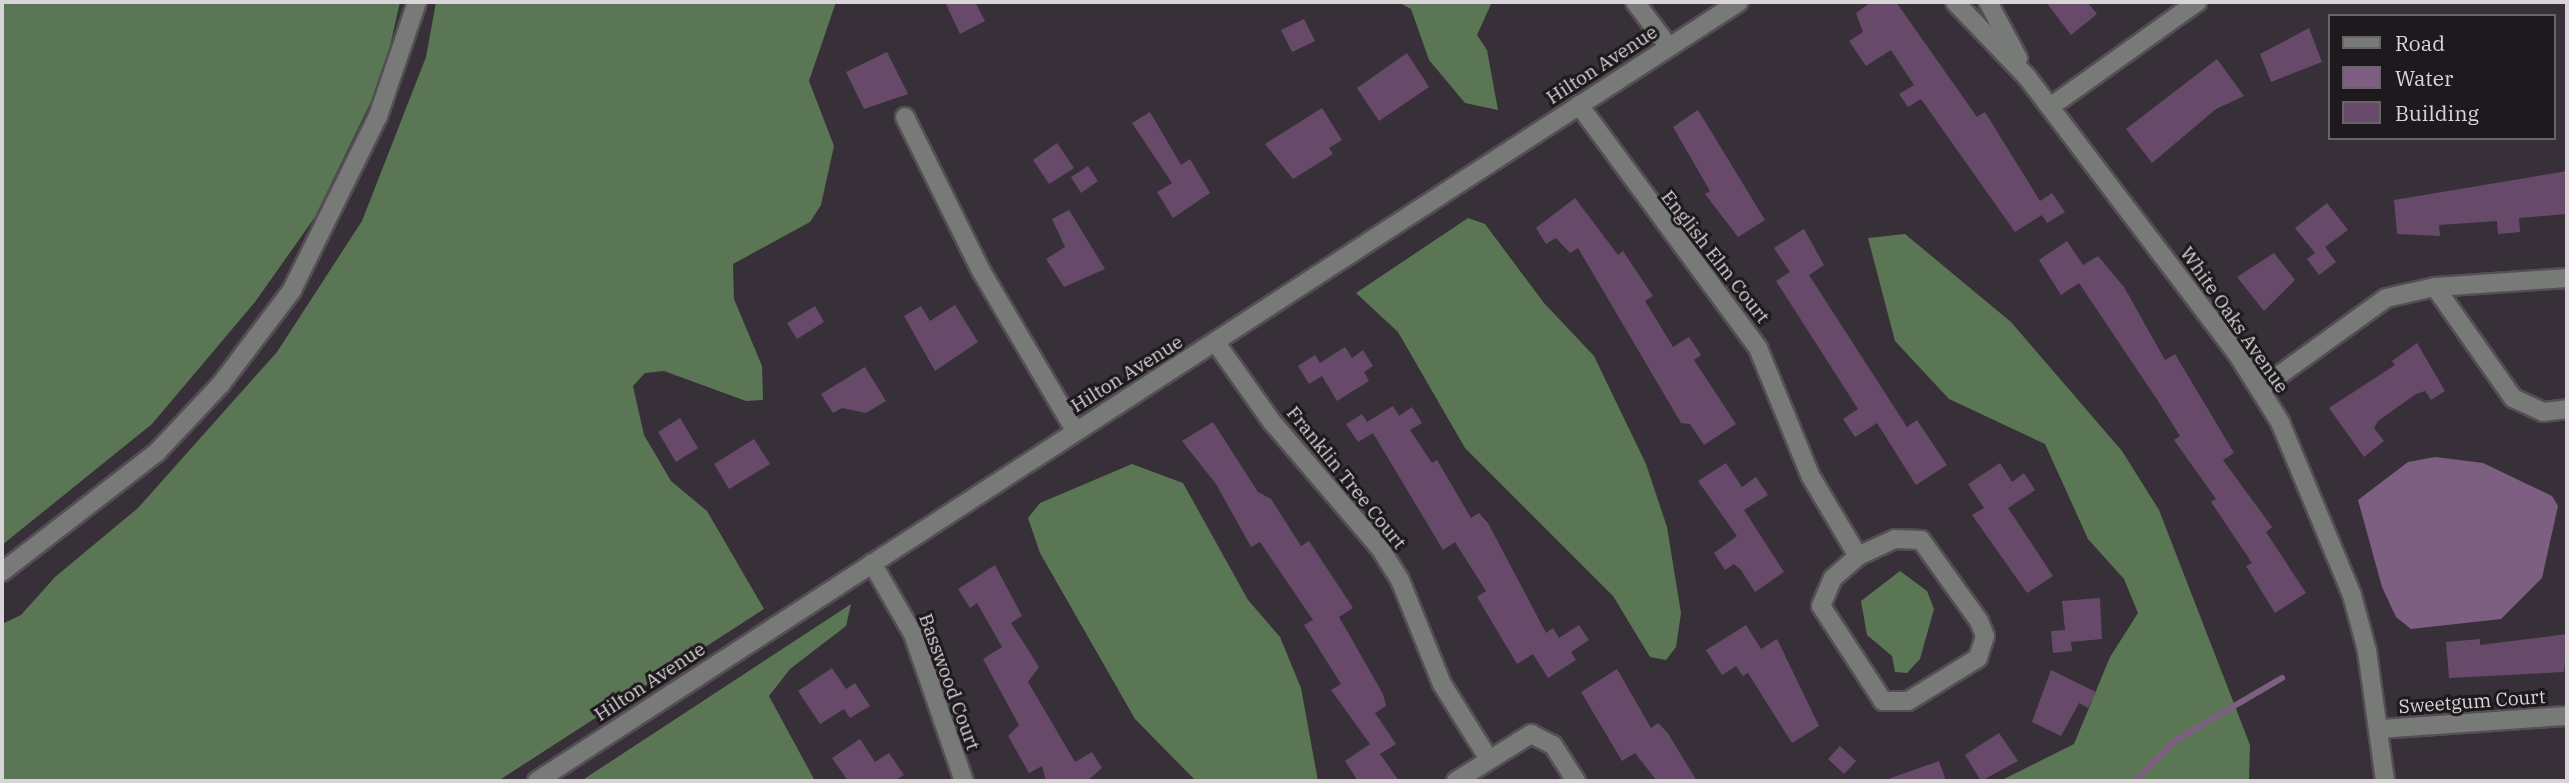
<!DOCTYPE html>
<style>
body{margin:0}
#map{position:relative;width:2569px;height:783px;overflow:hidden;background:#373038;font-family:"IBM Plex Serif",serif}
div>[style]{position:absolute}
.forest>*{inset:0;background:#5b7654}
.water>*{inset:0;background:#7d6081}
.stream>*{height:6px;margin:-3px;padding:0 3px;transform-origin:3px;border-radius:3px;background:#7d6081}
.building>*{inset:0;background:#674a6a}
.roads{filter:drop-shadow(2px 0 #544e55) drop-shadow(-2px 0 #544e55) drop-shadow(0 2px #544e55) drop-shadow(0 -2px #544e55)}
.minor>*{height:18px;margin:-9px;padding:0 9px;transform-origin:9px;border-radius:9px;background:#777a76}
span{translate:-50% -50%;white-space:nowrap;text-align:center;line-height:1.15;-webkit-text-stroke:6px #1d191d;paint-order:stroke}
.street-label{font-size:19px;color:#d8d4d8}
.frame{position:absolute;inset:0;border:4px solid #d8d4d8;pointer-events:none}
.legend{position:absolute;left:2328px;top:14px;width:228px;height:126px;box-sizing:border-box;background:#1d191d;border:2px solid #686468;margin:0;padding:9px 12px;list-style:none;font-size:21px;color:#d8d4d8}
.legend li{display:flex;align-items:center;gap:14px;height:35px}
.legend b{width:35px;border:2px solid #686468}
</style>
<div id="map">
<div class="forest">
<i style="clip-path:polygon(2px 2px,400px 2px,383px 77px,315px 217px,255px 302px,152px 424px,2px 545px)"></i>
<i style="clip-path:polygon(436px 2px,836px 2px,809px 81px,834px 146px,821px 205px,810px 222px,733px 264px,734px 299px,762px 366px,763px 400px,746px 401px,664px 371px,645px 373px,633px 386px,644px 435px,671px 481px,707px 511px,764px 609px,498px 781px,2px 781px,2px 624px,21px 615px,55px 577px,138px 508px,277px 352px,362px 221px,426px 57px)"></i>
<i style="clip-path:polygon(1398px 2px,1492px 2px,1477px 35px,1487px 50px,1498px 110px,1465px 103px,1429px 60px,1411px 9px)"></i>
<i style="clip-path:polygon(1468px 218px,1485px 224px,1544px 303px,1594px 356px,1646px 464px,1667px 527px,1681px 613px,1676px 647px,1666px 660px,1650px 657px,1613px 596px,1465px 448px,1398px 332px,1356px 293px)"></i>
<i style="clip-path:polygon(1905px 234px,2011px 322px,2122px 451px,2159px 510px,2250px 745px,2249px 781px,2000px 781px,2074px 744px,2110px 657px,2138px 613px,2124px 579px,2088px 539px,2045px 444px,1949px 399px,1895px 341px,1868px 238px)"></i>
<i style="clip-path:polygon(1132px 464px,1183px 483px,1248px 600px,1280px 637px,1301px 688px,1318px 781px,1196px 781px,1135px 719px,1040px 553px,1028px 518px,1040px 503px)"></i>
<i style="clip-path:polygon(1900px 571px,1927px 591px,1934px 609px,1920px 659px,1907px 673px,1895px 672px,1892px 656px,1867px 635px,1861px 601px)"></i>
<i style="clip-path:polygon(851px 604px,846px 626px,790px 669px,769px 696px,815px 781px,581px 781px)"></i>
</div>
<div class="water">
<i style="clip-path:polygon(2435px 457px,2483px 463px,2552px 496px,2558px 506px,2542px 578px,2501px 619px,2411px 629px,2396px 617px,2382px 587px,2358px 500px,2408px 462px)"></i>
</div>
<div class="stream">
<i style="left:2135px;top:781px;width:58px;rotate:-45deg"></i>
<i style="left:2176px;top:740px;width:123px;rotate:-30.3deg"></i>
</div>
<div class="building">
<i style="clip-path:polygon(945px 2px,975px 2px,985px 21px,960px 34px)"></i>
<i style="clip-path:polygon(1871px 2px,1896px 2px,1977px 117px,1985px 112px,2040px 201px,2052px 193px,2065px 212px,2047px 223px,2042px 215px,2015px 232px,1921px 99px,1908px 107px,1899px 94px,1914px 85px,1891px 50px,1866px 66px,1849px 41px,1863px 32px,1856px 13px)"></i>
<i style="clip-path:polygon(2046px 2px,2087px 2px,2097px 14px,2071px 35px)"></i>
<i style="clip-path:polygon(1304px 19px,1315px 41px,1292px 52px,1281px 30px)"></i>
<i style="clip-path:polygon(2309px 28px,2322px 62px,2271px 82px,2260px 54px)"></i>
<i style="clip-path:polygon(887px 52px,908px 94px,864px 109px,846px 72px)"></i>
<i style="clip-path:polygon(1407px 53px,1429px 87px,1379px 121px,1357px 88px)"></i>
<i style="clip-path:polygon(2217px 59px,2244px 96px,2216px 109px,2152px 163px,2126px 129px)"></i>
<i style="clip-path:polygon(1322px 108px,1342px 140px,1329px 148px,1333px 154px,1293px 179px,1265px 144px)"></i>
<i style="clip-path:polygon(1698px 110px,1765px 220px,1738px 237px,1705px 194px,1710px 191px,1673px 127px)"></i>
<i style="clip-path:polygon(1150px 112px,1181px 165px,1190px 159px,1210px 193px,1173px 218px,1157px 192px,1172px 183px,1132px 123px)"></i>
<i style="clip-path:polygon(1057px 143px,1074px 168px,1049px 184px,1033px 160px)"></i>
<i style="clip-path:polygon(1088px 166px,1098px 181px,1081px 193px,1071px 177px)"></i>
<i style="clip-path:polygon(2567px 171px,2567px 214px,2519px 218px,2520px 232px,2498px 234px,2497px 221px,2439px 225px,2440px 236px,2397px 234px,2394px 200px)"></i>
<i style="clip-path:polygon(1575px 198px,1618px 255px,1623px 251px,1653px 296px,1645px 301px,1673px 347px,1689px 337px,1701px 355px,1694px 360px,1736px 424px,1704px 445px,1690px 424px,1681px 423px,1578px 248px,1570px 253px,1556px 238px,1546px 244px,1536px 228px)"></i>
<i style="clip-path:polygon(2327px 203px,2348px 230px,2325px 247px,2336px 262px,2319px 275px,2307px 259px,2315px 253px,2295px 228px)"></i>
<i style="clip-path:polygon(1069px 210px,1105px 269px,1064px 287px,1046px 259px,1065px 247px,1052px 219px)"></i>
<i style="clip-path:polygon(1804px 229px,1824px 265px,1809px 275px,1907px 427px,1917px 420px,1947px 465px,1916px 485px,1877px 423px,1855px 437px,1843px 419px,1858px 409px,1776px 281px,1790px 272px,1774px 248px)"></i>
<i style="clip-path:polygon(2067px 241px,2083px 265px,2098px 256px,2124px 287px,2165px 360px,2175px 354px,2234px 453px,2223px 460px,2272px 527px,2266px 532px,2306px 593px,2275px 613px,2246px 566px,2252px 563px,2211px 502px,2216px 499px,2174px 440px,2180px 436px,2158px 401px,2079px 283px,2061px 295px,2039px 260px)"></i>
<i style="clip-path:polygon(2274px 253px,2295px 280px,2264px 311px,2237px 277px)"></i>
<i style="clip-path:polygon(955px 305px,978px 342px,935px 371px,904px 316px,921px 306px,930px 321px)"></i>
<i style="clip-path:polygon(815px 306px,824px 322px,797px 339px,787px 323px)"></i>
<i style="clip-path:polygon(2417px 343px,2445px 391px,2431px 400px,2425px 391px,2416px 394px,2378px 421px,2374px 428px,2384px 441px,2364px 457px,2329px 408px,2395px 365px,2392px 361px)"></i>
<i style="clip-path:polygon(1345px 347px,1352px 358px,1363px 350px,1373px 366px,1364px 372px,1369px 381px,1337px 401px,1322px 376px,1309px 384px,1298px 366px,1315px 355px,1320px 363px)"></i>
<i style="clip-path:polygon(865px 367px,886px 401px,866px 413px,842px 408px,833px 413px,821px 394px)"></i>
<i style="clip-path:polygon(1393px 406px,1399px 416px,1412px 407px,1422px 423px,1410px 430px,1432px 463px,1437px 460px,1471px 518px,1479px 513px,1488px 523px,1546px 633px,1553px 628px,1559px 638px,1579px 625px,1589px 640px,1571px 652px,1576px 660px,1548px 678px,1533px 654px,1517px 664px,1477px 597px,1486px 591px,1455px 542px,1443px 550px,1373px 433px,1358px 442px,1346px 424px,1362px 414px,1367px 422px)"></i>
<i style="clip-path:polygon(680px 418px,698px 448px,676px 462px,658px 432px)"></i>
<i style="clip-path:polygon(1213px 422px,1258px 492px,1271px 499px,1301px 546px,1309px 541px,1353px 608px,1339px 617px,1383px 694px,1386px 706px,1375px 713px,1396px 744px,1380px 754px,1399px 781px,1358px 781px,1345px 761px,1370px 744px,1331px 690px,1341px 684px,1304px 625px,1313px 620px,1260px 542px,1251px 547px,1216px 484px,1182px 441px)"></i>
<i style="clip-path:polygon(754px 439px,770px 464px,729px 489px,714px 464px)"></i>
<i style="clip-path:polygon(1726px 463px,1742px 487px,1756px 477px,1768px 495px,1744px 510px,1784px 572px,1755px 592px,1741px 570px,1734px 564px,1725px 570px,1714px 553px,1737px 536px,1698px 481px)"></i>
<i style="clip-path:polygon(2000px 463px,2012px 482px,2024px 473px,2035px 490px,2008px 508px,2053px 576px,2027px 593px,1972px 515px,1984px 508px,1968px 484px)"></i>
<i style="clip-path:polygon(995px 565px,1022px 616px,1011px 623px,1039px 667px,1028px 682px,1075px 762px,1092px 752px,1102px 768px,1087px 781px,1046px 781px,1042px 766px,1029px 773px,1008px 736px,1019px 725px,983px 659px,1002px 647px,977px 603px,970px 608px,958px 589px)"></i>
<i style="clip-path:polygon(2100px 598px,2102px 639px,2071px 642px,2072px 651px,2053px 653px,2051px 631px,2065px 630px,2062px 601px)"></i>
<i style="clip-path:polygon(1746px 625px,1761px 649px,1777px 639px,1819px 726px,1792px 743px,1748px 673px,1743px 676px,1736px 666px,1722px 675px,1706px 650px)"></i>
<i style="clip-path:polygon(2567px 634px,2564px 672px,2449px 678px,2446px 642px,2480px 639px,2480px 645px)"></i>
<i style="clip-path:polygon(832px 668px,846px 689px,855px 683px,870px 706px,850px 718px,844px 709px,820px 724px,798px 691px)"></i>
<i style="clip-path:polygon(1617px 669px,1651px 728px,1658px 723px,1667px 732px,1697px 781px,1657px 781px,1635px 753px,1622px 761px,1581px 692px)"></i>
<i style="clip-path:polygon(2051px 670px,2096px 692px,2088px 708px,2079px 703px,2061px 736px,2032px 722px)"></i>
<i style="clip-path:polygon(1999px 733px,2018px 761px,1981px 781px,1965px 755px)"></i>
<i style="clip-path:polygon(860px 739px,875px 762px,889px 753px,904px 775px,894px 781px,848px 781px,832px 758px)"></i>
<i style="clip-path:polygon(1840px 746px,1856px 761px,1844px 774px,1828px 759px)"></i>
<i style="clip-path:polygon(1939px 761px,1946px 781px,1888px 781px,1888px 779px)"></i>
</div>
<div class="roads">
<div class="minor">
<i style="left:1635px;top:2px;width:56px;rotate:52.9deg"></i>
<i style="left:1955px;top:2px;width:104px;rotate:46.2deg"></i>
<i style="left:2027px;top:77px;width:345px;rotate:52.8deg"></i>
<i style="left:2236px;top:352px;width:83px;rotate:57.8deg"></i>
<i style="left:2280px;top:422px;width:187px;rotate:67.4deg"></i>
<i style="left:2352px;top:595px;width:58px;rotate:75deg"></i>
<i style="left:2367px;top:651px;width:131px;rotate:82.1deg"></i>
<i style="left:1988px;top:2px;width:64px;rotate:61.8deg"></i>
<i style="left:1579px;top:105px;width:302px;rotate:53.6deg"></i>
<i style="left:1758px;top:348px;width:139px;rotate:67.7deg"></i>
<i style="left:1811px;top:477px;width:92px;rotate:59.3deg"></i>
<i style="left:1858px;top:556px;width:41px;rotate:-24.7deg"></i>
<i style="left:1895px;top:539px;width:26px;rotate:2deg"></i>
<i style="left:1921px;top:540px;width:100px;rotate:54.4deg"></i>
<i style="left:1979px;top:621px;width:16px;rotate:68deg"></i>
<i style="left:1985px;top:636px;width:23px;rotate:108deg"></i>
<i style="left:1978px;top:658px;width:82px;rotate:148.4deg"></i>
<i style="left:1908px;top:701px;width:25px;rotate:180deg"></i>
<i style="left:1883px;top:701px;width:113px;rotate:-123.1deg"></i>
<i style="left:1821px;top:606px;width:30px;rotate:-67deg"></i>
<i style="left:1833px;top:578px;width:33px;rotate:-41deg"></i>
<i style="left:2050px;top:107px;width:181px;rotate:-35.5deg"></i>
<i style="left:905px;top:117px;width:169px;rotate:63.7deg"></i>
<i style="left:980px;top:269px;width:187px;rotate:59.5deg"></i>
<i style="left:2435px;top:287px;width:136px;rotate:54.9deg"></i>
<i style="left:2513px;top:398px;width:33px;rotate:25deg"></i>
<i style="left:2543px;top:412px;width:24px;rotate:-7deg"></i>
<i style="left:1216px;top:343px;width:97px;rotate:54.7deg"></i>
<i style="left:1272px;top:422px;width:166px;rotate:49.4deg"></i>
<i style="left:1380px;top:548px;width:38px;rotate:58deg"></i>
<i style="left:1400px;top:580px;width:112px;rotate:68deg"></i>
<i style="left:1442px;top:684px;width:87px;rotate:58.1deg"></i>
<i style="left:2260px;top:389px;width:155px;rotate:-35.8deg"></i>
<i style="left:2386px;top:298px;width:50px;rotate:-12.7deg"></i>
<i style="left:2435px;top:287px;width:132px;rotate:-3.9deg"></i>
<i style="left:872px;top:563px;width:82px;rotate:60deg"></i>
<i style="left:913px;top:634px;width:156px;rotate:70.9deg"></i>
<i style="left:2px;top:572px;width:196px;rotate:-37.7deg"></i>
<i style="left:157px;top:452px;width:93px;rotate:-46.7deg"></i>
<i style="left:221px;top:384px;width:118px;rotate:-52.9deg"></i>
<i style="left:292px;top:290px;width:194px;rotate:-63.7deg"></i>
<i style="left:378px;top:116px;width:120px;rotate:-71.1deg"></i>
<i style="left:2380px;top:729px;width:187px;rotate:-4deg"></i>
<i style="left:537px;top:781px;width:1432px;rotate:-32.95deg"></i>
<i style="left:1456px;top:781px;width:89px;rotate:-32.1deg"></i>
<i style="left:1531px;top:734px;width:25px;rotate:27deg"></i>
<i style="left:1553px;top:745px;width:43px;rotate:57.4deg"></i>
</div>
</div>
<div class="street-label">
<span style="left:1602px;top:65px;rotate:-33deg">Hilton Avenue</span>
<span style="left:1715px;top:257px;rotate:52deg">English Elm Court</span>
<span style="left:2234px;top:320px;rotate:55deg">White Oaks Avenue</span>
<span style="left:1127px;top:374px;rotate:-32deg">Hilton Avenue</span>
<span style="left:1346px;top:478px;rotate:51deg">Franklin Tree Court</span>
<span style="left:650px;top:682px;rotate:-33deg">Hilton Avenue</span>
<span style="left:949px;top:682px;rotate:70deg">Basswood Court</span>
<span style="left:2472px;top:702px;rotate:-4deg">Sweetgum Court</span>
</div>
<div class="frame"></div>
<ul class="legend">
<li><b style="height:9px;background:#777a76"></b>Road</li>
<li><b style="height:19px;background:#7d6081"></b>Water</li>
<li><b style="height:19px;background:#674a6a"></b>Building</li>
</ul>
</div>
